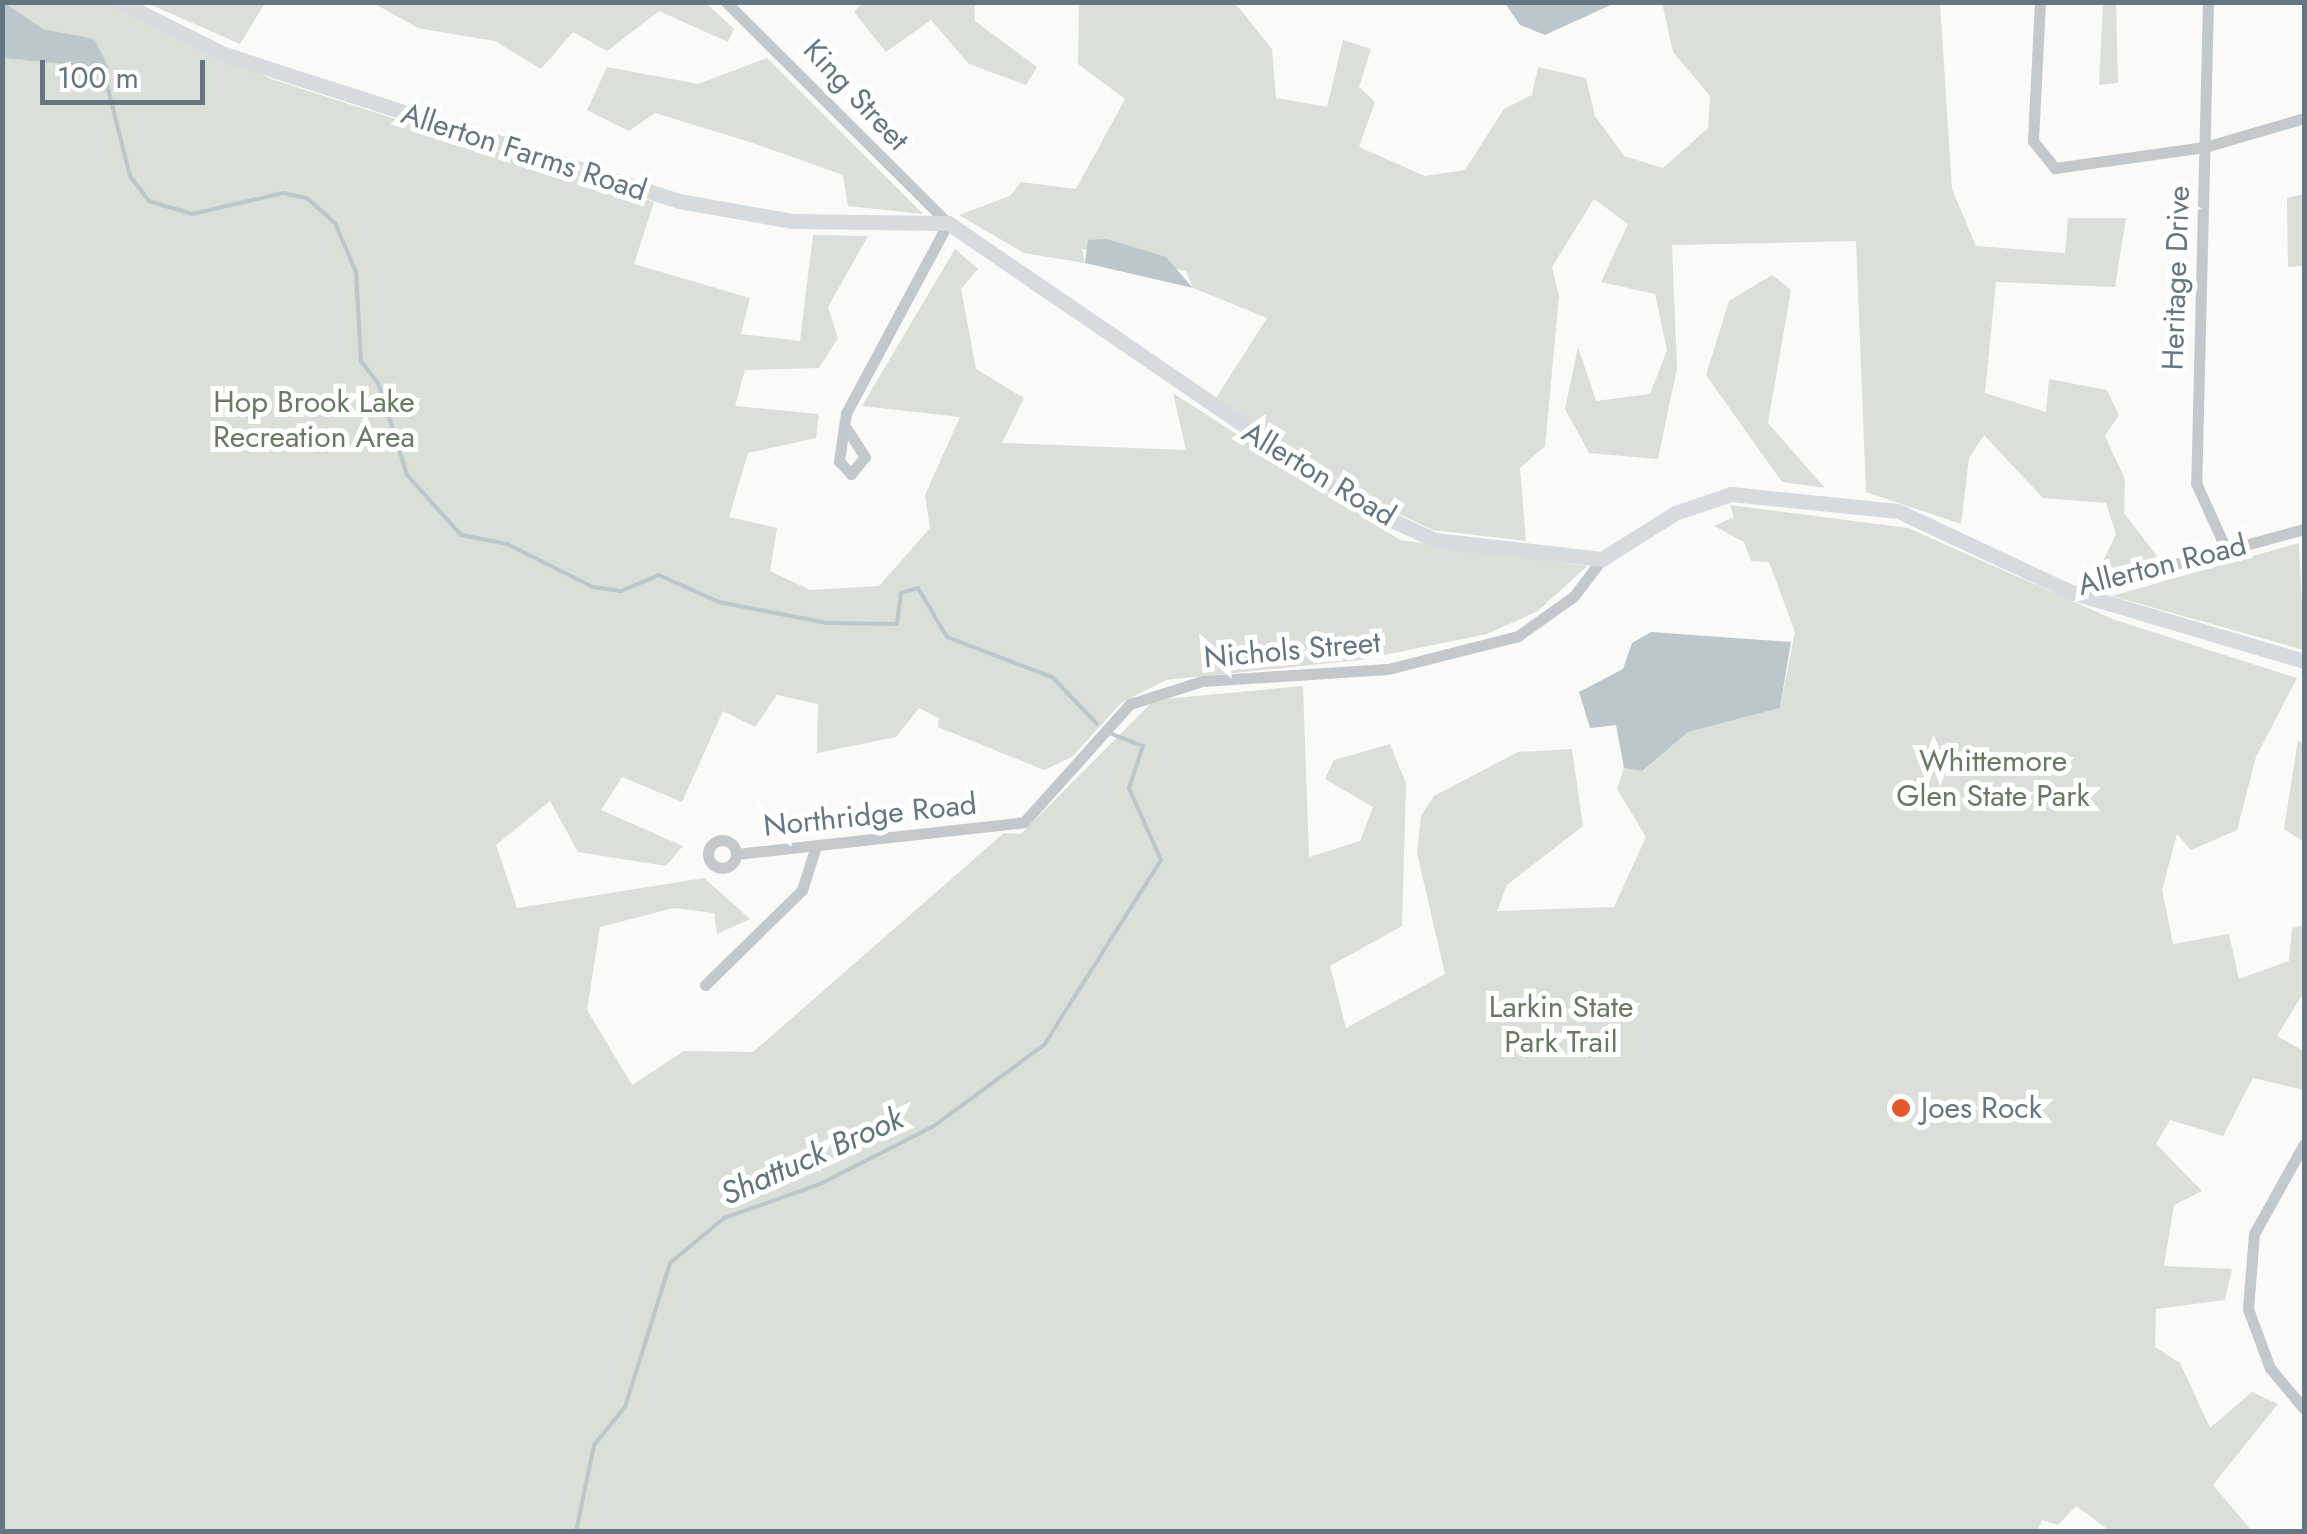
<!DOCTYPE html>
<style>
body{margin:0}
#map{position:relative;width:2307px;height:1534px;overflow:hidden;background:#fafaf8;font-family:Jost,sans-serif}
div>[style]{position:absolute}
.green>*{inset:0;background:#dadfd7}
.water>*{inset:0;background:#bbc7cb}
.stream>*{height:4px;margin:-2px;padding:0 2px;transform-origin:2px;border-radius:2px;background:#bbc7cb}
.street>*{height:11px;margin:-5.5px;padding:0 5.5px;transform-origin:5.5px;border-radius:5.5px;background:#c3c8cc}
.street>.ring{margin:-5.5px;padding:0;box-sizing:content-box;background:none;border:11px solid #c3c8cc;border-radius:50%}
.secondary>*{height:15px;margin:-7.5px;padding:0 7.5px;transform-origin:7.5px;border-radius:7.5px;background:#d6dbdf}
.dots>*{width:28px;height:28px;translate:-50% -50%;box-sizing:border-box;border:5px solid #fff;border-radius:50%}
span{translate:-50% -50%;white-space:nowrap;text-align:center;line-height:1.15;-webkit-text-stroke:10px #fff;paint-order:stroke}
.street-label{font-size:30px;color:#657683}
.park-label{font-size:30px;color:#687a64}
.poi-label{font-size:30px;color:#657683}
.left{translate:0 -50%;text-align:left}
.water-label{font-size:32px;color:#60757c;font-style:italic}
.frame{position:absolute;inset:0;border:5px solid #657683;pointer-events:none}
.scale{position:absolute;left:40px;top:60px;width:165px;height:45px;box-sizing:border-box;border:5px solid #657683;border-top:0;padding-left:12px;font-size:30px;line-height:35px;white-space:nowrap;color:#657683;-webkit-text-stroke:8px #fff;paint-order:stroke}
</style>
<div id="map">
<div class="green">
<i style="clip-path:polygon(3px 3px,110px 3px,271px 79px,654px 202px,634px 264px,750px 298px,741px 334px,800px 341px,813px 235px,868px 236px,828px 307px,838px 338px,819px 368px,745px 370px,735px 406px,819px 414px,816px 438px,748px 453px,729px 517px,777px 528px,770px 571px,810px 590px,879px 586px,930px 528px,925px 495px,960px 417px,862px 406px,955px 249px,978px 269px,961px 289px,976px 369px,1024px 398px,1002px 443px,1186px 450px,1173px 393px,1400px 540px,1587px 566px,1538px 611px,1487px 634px,1360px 660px,1166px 680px,1121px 703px,1072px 757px,1044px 770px,938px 727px,939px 718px,919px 708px,896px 737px,817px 753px,818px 704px,777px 695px,755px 727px,723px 711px,682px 802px,622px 777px,601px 810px,683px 846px,666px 866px,578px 852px,550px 801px,496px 845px,517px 908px,704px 878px,750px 919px,717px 934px,714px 913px,674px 908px,600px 927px,587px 1010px,632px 1085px,684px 1051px,753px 1052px,1004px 833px,1021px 834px,1154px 700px,1303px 686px,1309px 857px,1360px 841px,1373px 807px,1325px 779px,1334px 760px,1390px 744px,1406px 783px,1402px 926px,1330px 966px,1346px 1028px,1445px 974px,1417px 853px,1421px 816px,1434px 796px,1518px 752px,1572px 749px,1583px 826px,1507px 885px,1497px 911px,1614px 907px,1646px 837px,1617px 789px,1624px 768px,1644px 771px,1688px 732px,1780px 708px,1795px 632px,1769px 562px,1751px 561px,1744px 542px,1714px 526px,1734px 517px,1730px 505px,1908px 528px,2115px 620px,2297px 678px,2256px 757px,2237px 830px,2191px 850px,2177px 834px,2162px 890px,2173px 944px,2229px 934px,2239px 979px,2289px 961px,2292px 928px,2304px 925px,2304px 992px,2277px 1036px,2304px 1051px,2304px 1090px,2253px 1078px,2223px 1136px,2170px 1120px,2156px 1144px,2202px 1191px,2174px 1205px,2164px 1266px,2232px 1269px,2225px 1300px,2156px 1309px,2155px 1347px,2180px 1363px,2210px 1428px,2252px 1392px,2278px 1404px,2213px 1485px,2252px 1531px,2110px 1531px,2076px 1506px,2058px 1525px,2042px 1520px,2037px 1532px,3px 1532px)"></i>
<i style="clip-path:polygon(147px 3px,265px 3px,240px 44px)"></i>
<i style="clip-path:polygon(373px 3px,706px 3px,734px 29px,728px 42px,659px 11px,607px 51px,573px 32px,541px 69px,495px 41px,418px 28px)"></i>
<i style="clip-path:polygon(862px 3px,974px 3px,975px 21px,1037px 67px,1026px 85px,969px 64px,931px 20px,886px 52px,854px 12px)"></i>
<i style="clip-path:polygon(1079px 3px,1235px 3px,1272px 49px,1276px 98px,1327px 107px,1343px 40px,1371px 49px,1359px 87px,1375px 102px,1359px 147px,1425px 176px,1465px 170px,1504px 109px,1532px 95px,1538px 67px,1586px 78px,1595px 116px,1624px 156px,1663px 168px,1708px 128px,1710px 96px,1673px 52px,1662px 3px,1940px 3px,1952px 189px,1976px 246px,2065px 253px,2068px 218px,2126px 218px,2115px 287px,1996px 282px,1985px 393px,2046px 412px,2049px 379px,2107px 390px,2119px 415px,2105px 436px,2125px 479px,2124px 513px,2159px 559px,2120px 573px,2103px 561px,2116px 534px,2106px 503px,2043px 498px,1984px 435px,1969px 458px,1961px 524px,1866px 492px,1856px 241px,1672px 245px,1677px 368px,1658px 459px,1589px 453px,1565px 409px,1578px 347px,1596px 401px,1650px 394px,1667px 350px,1655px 294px,1601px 282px,1628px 224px,1594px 199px,1552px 267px,1559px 296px,1545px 446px,1520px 468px,1526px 541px,1433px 530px,1365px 498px,1216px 398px,1267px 318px,1193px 288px,1186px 271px,1082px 249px,1085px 263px,1024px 253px,959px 215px,1010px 196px,1021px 182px,1076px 189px,1125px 99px,1078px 64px)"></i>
<i style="clip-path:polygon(2103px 3px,2116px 3px,2118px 83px,2099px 85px)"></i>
<i style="clip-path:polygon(767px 58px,923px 214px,848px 206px,843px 175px,753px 143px,655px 113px,629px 131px,587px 110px,607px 67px,698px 84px)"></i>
<i style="clip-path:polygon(2304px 194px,2304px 266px,2288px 267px,2287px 198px)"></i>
<i style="clip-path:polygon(1772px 275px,1791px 290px,1768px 423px,1825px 488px,1782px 482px,1706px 375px,1729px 301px)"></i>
<i style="clip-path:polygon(2299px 543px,2304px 650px,2112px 596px)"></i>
<i style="clip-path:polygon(2298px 740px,2304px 744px,2304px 842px,2284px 829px)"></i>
</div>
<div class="water">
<i style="clip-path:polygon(3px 2px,43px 29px,94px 39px,109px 68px,3px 58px)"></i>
<i style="clip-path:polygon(1505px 3px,1505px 2px,1615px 3px,1545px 35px,1520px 25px)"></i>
<i style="clip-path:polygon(1107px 239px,1166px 257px,1193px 288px,1085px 263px,1088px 240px)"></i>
<i style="clip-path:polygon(1651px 632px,1791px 642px,1780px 708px,1688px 732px,1643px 771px,1624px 768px,1616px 725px,1590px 728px,1579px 692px,1623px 669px,1632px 643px)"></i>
</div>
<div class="stream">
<i style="left:103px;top:69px;width:110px;rotate:75.8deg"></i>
<i style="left:130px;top:176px;width:31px;rotate:53deg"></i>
<i style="left:149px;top:201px;width:45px;rotate:16.8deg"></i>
<i style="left:192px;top:214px;width:93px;rotate:-13deg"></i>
<i style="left:283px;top:193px;width:25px;rotate:12deg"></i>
<i style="left:307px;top:198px;width:38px;rotate:42deg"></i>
<i style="left:335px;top:223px;width:53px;rotate:66.8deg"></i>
<i style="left:356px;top:272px;width:89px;rotate:86.8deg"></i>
<i style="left:361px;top:361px;width:30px;rotate:53deg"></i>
<i style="left:379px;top:385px;width:94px;rotate:72.7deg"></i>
<i style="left:407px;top:475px;width:81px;rotate:48deg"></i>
<i style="left:461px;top:535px;width:47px;rotate:11.1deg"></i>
<i style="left:507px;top:544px;width:96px;rotate:26.6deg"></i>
<i style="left:593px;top:587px;width:28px;rotate:8deg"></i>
<i style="left:621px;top:591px;width:41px;rotate:-22.8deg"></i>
<i style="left:659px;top:575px;width:66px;rotate:24.2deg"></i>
<i style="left:719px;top:602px;width:110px;rotate:11deg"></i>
<i style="left:827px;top:623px;width:70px;rotate:0.8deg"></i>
<i style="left:897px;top:624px;width:31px;rotate:-83deg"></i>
<i style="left:901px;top:593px;width:18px;rotate:-16deg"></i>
<i style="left:918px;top:588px;width:57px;rotate:59.4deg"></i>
<i style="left:947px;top:637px;width:112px;rotate:20.9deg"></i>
<i style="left:1052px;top:677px;width:65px;rotate:46.2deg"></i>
<i style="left:576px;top:1532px;width:89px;rotate:-78.3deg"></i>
<i style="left:594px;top:1445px;width:49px;rotate:-50.8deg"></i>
<i style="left:625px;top:1407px;width:151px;rotate:-72.6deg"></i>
<i style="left:670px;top:1263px;width:70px;rotate:-39.8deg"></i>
<i style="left:724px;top:1218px;width:102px;rotate:-19.5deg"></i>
<i style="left:820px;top:1184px;width:128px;rotate:-27deg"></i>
<i style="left:934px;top:1126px;width:137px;rotate:-36.4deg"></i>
<i style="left:1044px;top:1045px;width:219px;rotate:-57.7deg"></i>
<i style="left:1161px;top:860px;width:79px;rotate:-114deg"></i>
<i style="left:1129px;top:788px;width:44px;rotate:-71.6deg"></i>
<i style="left:1143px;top:746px;width:33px;rotate:-159deg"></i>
</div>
<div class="street">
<i style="left:726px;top:2px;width:313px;rotate:44.9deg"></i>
<i style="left:948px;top:223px;width:216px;rotate:118.2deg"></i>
<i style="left:846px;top:413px;width:49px;rotate:98.3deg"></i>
<i style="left:839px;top:461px;width:18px;rotate:47deg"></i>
<i style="left:851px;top:474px;width:22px;rotate:-51deg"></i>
<i style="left:865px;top:457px;width:33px;rotate:-123deg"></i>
<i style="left:2040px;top:2px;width:139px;rotate:92.9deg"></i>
<i style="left:2033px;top:141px;width:35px;rotate:51deg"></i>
<i style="left:2055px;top:168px;width:151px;rotate:-8deg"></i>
<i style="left:2205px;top:147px;width:103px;rotate:-16.3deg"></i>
<i style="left:2208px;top:2px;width:481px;rotate:91.4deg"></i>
<i style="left:2196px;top:483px;width:72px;rotate:65.6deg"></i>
<i style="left:2072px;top:592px;width:240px;rotate:-15.2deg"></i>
<i class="ring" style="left:708px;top:840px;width:17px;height:17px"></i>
<i style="left:736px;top:854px;width:290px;rotate:-6.3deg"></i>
<i style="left:1024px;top:822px;width:159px;rotate:-48.1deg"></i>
<i style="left:1130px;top:704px;width:76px;rotate:-17.7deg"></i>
<i style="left:1202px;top:681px;width:186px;rotate:-3.7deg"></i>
<i style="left:1388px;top:669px;width:134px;rotate:-14.2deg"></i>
<i style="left:1518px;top:636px;width:69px;rotate:-35.5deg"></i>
<i style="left:1574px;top:596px;width:46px;rotate:-52.9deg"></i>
<i style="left:705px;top:985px;width:136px;rotate:-44.4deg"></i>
<i style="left:802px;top:890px;width:43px;rotate:-72.4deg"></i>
<i style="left:2304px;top:1144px;width:103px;rotate:119.1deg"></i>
<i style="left:2254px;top:1234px;width:75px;rotate:94.6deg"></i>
<i style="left:2248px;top:1309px;width:63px;rotate:69.6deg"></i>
<i style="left:2270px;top:1368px;width:53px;rotate:50.3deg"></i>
</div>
<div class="secondary">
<i style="left:120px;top:2px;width:116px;rotate:26.6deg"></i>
<i style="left:224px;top:54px;width:478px;rotate:17.9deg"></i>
<i style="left:679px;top:201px;width:116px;rotate:10deg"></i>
<i style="left:793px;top:221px;width:155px;rotate:0.7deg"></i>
<i style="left:948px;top:223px;width:505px;rotate:34.35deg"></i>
<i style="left:1365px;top:508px;width:77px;rotate:24.6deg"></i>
<i style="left:1435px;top:540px;width:168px;rotate:6.5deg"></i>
<i style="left:1602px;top:559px;width:86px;rotate:-32.2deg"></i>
<i style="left:1675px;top:513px;width:59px;rotate:-18.7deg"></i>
<i style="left:1731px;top:494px;width:168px;rotate:5.8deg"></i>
<i style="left:1898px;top:511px;width:191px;rotate:25.1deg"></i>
<i style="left:2071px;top:592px;width:243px;rotate:16.5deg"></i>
</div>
<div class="dots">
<i style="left:1901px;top:1108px;background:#e4572e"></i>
</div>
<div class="street-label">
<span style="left:856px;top:95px;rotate:47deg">King Street</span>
<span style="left:524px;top:152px;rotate:18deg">Allerton Farms Road</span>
<span style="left:2176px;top:278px;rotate:-88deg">Heritage Drive</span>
<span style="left:1319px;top:474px;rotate:31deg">Allerton Road</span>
<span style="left:2162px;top:565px;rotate:-14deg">Allerton Road</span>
<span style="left:1292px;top:650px;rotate:-5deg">Nichols Street</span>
<span style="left:870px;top:815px;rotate:-6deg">Northridge Road</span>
</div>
<div class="park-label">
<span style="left:314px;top:419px">Hop Brook Lake<br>Recreation Area</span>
<span style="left:1993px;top:778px">Whittemore<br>Glen State Park</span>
<span style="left:1561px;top:1024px">Larkin State<br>Park Trail</span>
</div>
<div class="poi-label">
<span class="left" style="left:1921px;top:1108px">Joes Rock</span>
</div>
<div class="water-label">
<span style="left:812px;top:1156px;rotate:-24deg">Shattuck Brook</span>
</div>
<div class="frame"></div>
<div class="scale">100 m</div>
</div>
